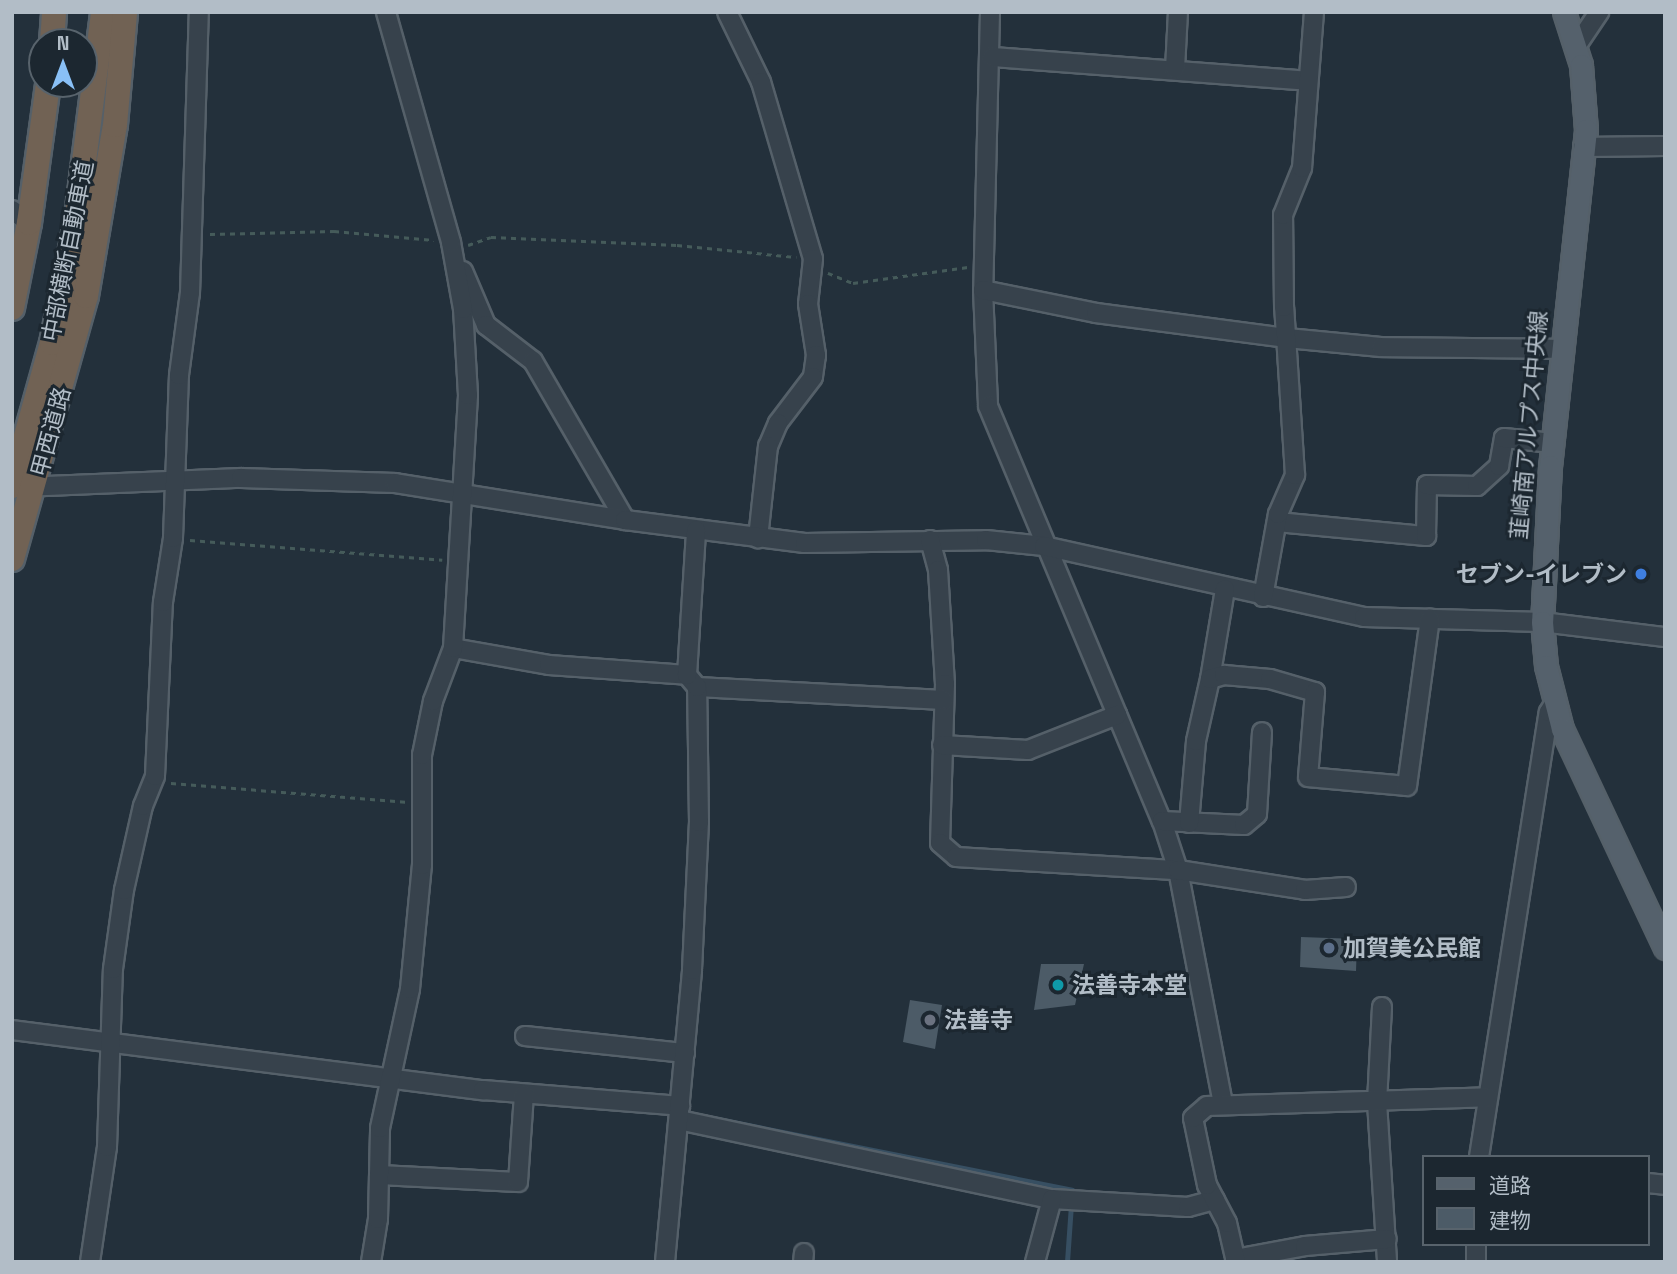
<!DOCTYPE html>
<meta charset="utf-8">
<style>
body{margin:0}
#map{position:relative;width:1677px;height:1274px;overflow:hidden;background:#23303b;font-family:"Space Grotesk","Noto Sans JP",sans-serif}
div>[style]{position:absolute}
.stream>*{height:5px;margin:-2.5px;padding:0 2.5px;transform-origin:2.5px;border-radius:2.5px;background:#374f62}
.building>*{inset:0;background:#4c5b67}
.path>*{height:2.5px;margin-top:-1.25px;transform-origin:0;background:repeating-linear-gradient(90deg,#455b5a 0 5px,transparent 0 10px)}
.roads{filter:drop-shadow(2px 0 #556069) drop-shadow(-2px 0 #556069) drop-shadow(0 2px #556069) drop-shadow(0 -2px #556069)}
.minor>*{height:18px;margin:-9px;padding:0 9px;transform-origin:9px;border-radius:9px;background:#37424c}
.major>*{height:21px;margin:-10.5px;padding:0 10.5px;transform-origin:10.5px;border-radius:10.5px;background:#55616c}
.highway>*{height:24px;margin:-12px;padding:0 12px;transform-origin:12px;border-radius:12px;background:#716254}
.dots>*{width:19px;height:19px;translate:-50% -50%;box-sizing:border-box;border:4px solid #1c2730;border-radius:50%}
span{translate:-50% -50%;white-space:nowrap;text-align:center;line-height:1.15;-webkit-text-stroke:6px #1c2730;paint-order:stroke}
.street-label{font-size:23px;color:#b2bdc7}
.poi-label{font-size:23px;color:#b2bdc7;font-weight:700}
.right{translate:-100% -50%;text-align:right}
.left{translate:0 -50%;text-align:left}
.frame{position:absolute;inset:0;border:14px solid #b2bdc7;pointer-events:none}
.legend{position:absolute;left:1422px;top:1155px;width:228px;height:91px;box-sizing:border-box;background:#1c2730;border:2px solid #58636c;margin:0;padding:9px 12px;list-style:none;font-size:21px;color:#b2bdc7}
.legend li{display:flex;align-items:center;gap:14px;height:35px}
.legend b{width:35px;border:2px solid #58636c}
.north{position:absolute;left:28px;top:28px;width:70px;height:70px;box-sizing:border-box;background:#1c2730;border:2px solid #58636c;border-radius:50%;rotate:0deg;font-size:19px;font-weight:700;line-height:28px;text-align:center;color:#b2bdc7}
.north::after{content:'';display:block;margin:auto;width:24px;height:32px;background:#89c0f6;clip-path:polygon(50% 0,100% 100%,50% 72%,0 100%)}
</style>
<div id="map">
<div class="stream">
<i style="left:703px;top:1116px;width:376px;rotate:11.3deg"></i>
<i style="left:1072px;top:1190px;width:72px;rotate:94deg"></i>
</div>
<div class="building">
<i style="clip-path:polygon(1301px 937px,1357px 939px,1356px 971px,1300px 967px)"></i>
<i style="clip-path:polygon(1041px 964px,1084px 964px,1075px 1005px,1034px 1010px)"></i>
<i style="clip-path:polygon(910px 1000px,942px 1005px,935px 1049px,903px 1042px)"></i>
</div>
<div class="path">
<i style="left:210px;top:234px;width:124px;rotate:-1.4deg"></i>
<i style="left:334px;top:231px;width:100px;rotate:5.1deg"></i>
<i style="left:468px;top:245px;width:24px;rotate:-19deg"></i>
<i style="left:491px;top:237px;width:186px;rotate:2.5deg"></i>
<i style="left:677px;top:245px;width:120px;rotate:5.8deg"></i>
<i style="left:828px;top:273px;width:27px;rotate:22deg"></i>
<i style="left:853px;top:283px;width:116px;rotate:-7.9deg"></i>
<i style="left:190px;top:540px;width:253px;rotate:4.5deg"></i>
<i style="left:171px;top:783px;width:235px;rotate:4.6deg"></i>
</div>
<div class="roads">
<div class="minor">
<i style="left:727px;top:12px;width:78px;rotate:64.1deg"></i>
<i style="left:761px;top:82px;width:184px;rotate:73.6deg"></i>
<i style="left:813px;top:259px;width:45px;rotate:96.3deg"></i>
<i style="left:808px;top:304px;width:52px;rotate:81.1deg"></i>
<i style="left:816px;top:355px;width:22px;rotate:98deg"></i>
<i style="left:813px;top:377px;width:58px;rotate:127.3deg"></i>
<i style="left:778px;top:423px;width:25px;rotate:113deg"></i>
<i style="left:768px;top:446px;width:93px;rotate:96.2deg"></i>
<i style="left:990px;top:12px;width:278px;rotate:91.4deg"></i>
<i style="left:983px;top:290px;width:116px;rotate:87.5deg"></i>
<i style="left:988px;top:406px;width:450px;rotate:67.3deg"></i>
<i style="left:1162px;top:821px;width:52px;rotate:71.9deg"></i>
<i style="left:1178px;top:870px;width:238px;rotate:79.1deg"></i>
<i style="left:1577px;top:45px;width:40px;rotate:-56deg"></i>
<i style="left:992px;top:57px;width:317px;rotate:4.3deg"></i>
<i style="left:1175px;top:69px;width:57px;rotate:-87deg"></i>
<i style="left:1583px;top:147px;width:82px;rotate:-0.7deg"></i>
<i style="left:12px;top:210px;width:21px;rotate:37deg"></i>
<i style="left:463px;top:271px;width:59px;rotate:66.9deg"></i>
<i style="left:486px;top:325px;width:59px;rotate:37.5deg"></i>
<i style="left:533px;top:361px;width:184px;rotate:59.9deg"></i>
<i style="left:983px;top:290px;width:115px;rotate:11.5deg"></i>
<i style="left:1096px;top:313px;width:193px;rotate:7.5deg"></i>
<i style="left:1287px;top:338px;width:94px;rotate:5.5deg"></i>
<i style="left:1381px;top:347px;width:181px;rotate:0.6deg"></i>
<i style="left:23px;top:487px;width:218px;rotate:-2.4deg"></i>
<i style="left:241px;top:478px;width:154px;rotate:1.9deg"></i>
<i style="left:395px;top:483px;width:233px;rotate:9.1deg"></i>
<i style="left:625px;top:520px;width:181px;rotate:7.3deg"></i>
<i style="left:805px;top:543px;width:181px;rotate:-0.9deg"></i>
<i style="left:986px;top:540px;width:58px;rotate:5.9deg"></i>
<i style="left:1044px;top:546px;width:328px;rotate:12.5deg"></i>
<i style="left:1364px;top:617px;width:178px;rotate:1.6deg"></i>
<i style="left:1542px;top:622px;width:124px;rotate:7deg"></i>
<i style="left:1277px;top:522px;width:150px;rotate:5.4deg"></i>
<i style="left:1426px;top:536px;width:51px;rotate:-88.9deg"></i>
<i style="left:1427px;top:485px;width:50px;rotate:1.1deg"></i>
<i style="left:1477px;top:486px;width:30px;rotate:-42deg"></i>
<i style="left:1499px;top:466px;width:28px;rotate:-80deg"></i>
<i style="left:1504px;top:438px;width:49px;rotate:5.8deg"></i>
<i style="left:930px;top:540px;width:31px;rotate:75deg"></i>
<i style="left:938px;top:570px;width:114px;rotate:86.5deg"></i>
<i style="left:945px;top:684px;width:159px;rotate:91.8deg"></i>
<i style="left:940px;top:843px;width:21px;rotate:41deg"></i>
<i style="left:956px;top:857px;width:222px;rotate:3.4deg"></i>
<i style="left:1178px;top:870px;width:129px;rotate:8.9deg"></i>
<i style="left:1305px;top:890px;width:41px;rotate:-4.2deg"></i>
<i style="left:1263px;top:597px;width:84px;rotate:-79.8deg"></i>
<i style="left:1278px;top:514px;width:43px;rotate:-66.4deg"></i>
<i style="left:1295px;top:475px;width:168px;rotate:-93.7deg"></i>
<i style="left:1284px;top:307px;width:92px;rotate:-90.6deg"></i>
<i style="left:1283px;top:215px;width:51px;rotate:-68deg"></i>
<i style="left:1302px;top:168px;width:156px;rotate:-85.6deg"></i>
<i style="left:453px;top:648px;width:97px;rotate:10deg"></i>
<i style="left:549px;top:665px;width:138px;rotate:4.1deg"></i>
<i style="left:1210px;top:679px;width:91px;rotate:-80.5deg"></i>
<i style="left:697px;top:687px;width:247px;rotate:3deg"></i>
<i style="left:942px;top:745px;width:86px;rotate:3.3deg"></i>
<i style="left:1028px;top:750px;width:96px;rotate:-21.5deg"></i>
<i style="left:1162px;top:821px;width:82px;rotate:2.8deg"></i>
<i style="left:1244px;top:825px;width:17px;rotate:-40deg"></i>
<i style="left:1257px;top:814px;width:82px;rotate:-86.5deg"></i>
<i style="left:1189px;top:823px;width:82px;rotate:-85.1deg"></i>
<i style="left:1196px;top:741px;width:64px;rotate:-77.3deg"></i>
<i style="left:1210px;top:679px;width:15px;rotate:-16deg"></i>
<i style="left:1224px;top:675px;width:46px;rotate:5deg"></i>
<i style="left:1270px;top:679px;width:47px;rotate:16.1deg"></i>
<i style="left:1315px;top:692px;width:85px;rotate:94.7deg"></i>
<i style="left:1308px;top:777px;width:99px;rotate:5.2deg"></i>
<i style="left:1407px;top:786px;width:169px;rotate:-82.2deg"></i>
<i style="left:1382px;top:1007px;width:95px;rotate:93deg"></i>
<i style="left:1377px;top:1102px;width:160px;rotate:86.4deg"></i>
<i style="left:12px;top:1030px;width:475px;rotate:7.3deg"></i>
<i style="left:483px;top:1090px;width:198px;rotate:4.6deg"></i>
<i style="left:525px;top:1036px;width:161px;rotate:6.1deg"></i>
<i style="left:679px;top:1120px;width:381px;rotate:12deg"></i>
<i style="left:1052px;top:1199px;width:136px;rotate:3.4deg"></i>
<i style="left:1188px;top:1207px;width:28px;rotate:-15deg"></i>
<i style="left:1479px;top:1157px;width:450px;rotate:-81.1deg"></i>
<i style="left:1549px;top:712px;width:9px;rotate:-58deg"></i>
<i style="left:379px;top:1175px;width:139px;rotate:2.9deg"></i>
<i style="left:518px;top:1182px;width:88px;rotate:-86.1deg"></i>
<i style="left:1647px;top:1183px;width:18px;rotate:6deg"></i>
<i style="left:1235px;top:1259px;width:71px;rotate:-10.5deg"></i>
<i style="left:1305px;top:1246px;width:82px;rotate:-4.9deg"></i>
<i style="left:90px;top:1262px;width:116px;rotate:-81.6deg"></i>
<i style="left:107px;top:1147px;width:178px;rotate:-88.1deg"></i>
<i style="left:113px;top:969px;width:80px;rotate:-82.1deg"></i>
<i style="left:124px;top:890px;width:86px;rotate:-77.3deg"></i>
<i style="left:143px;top:806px;width:32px;rotate:-68deg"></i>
<i style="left:155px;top:776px;width:174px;rotate:-87.4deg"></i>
<i style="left:163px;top:602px;width:65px;rotate:-81.1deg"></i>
<i style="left:173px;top:538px;width:163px;rotate:-87.9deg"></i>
<i style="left:179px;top:375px;width:83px;rotate:-82.4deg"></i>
<i style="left:190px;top:293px;width:281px;rotate:-88.2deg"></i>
<i style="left:371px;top:1262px;width:44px;rotate:-80.8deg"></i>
<i style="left:378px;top:1219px;width:91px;rotate:-88.7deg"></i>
<i style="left:380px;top:1128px;width:142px;rotate:-77.8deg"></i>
<i style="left:410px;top:989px;width:125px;rotate:-84.5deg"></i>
<i style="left:422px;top:865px;width:110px;rotate:-90deg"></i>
<i style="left:422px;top:755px;width:55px;rotate:-78.5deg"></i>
<i style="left:433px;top:701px;width:57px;rotate:-69.3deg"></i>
<i style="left:453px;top:648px;width:253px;rotate:-86.6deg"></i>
<i style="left:468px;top:395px;width:86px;rotate:-93.3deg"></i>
<i style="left:463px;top:309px;width:68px;rotate:-100.2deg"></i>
<i style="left:451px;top:242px;width:239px;rotate:-105.8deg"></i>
<i style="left:665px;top:1262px;width:293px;rotate:-84.7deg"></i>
<i style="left:692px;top:970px;width:148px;rotate:-87.3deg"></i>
<i style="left:699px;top:822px;width:135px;rotate:-90.8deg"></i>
<i style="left:697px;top:687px;width:16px;rotate:-130deg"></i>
<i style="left:687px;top:675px;width:145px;rotate:-86.4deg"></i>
<i style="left:803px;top:1262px;width:9px;rotate:-84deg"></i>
<i style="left:1035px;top:1262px;width:65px;rotate:-74.9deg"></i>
<i style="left:1236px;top:1262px;width:40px;rotate:-103deg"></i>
<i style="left:1227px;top:1223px;width:43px;rotate:-117.8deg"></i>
<i style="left:1207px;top:1185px;width:68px;rotate:-101.8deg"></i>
<i style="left:1193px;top:1118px;width:18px;rotate:-41deg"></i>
<i style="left:1207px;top:1106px;width:281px;rotate:-1.8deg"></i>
<i style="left:1476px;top:1262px;width:18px;rotate:-90deg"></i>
</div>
<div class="major">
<i style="left:1564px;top:12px;width:56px;rotate:72.2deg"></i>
<i style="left:1581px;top:65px;width:65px;rotate:85.6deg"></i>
<i style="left:1586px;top:130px;width:338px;rotate:96.1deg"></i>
<i style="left:1550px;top:466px;width:156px;rotate:92.9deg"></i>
<i style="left:1542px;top:622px;width:44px;rotate:84.8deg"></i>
<i style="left:1546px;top:666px;width:65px;rotate:75.7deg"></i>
<i style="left:1562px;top:729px;width:242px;rotate:64.8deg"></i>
</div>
<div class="highway">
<i style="left:52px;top:42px;width:30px;rotate:-86deg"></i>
<i style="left:12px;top:308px;width:87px;rotate:-78.7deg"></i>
<i style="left:29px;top:223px;width:140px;rotate:-82.2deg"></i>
<i style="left:12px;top:486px;width:148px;rotate:-74.4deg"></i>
<i style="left:52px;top:343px;width:121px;rotate:-78.6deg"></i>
<i style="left:76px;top:224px;width:214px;rotate:-82.7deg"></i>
<i style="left:12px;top:559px;width:273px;rotate:-74.3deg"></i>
<i style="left:86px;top:296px;width:173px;rotate:-80.4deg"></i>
<i style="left:115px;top:125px;width:113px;rotate:-84.9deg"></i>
</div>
</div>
<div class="dots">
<i style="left:1641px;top:574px;background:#3f7fe0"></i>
<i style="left:1329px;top:948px;background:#5c6f8a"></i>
<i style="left:1058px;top:985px;background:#0f9aa8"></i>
<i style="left:930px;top:1020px;background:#6b7280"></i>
</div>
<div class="street-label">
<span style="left:68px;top:251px;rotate:-79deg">中部横断自動車道</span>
<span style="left:1529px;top:425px;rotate:-85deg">韮崎南アルプス中央線</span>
<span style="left:51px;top:432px;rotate:-75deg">甲西道路</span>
</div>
<div class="poi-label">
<span class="right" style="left:1627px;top:574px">セブン-イレブン</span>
<span class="left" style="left:1343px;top:948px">加賀美公民館</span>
<span class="left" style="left:1072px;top:985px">法善寺本堂</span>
<span class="left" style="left:944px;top:1020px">法善寺</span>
</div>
<div class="frame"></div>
<ul class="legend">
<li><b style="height:9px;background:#55616c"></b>道路</li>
<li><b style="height:19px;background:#4c5b67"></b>建物</li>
</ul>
<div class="north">N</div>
</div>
